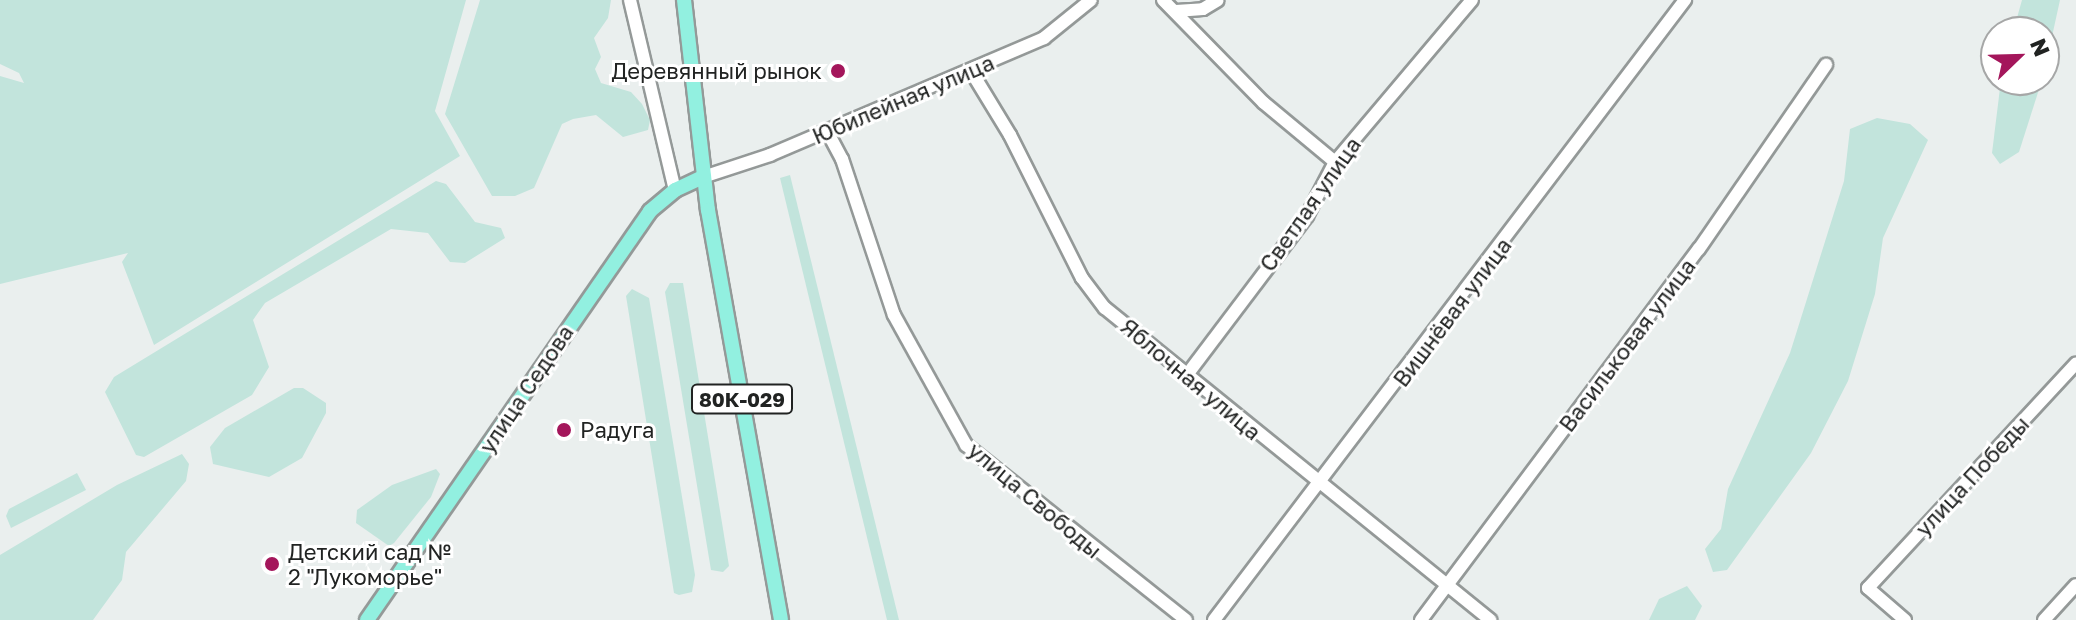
<!DOCTYPE html>
<meta charset="utf-8">
<style>
body{margin:0}
#map{position:relative;width:2076px;height:620px;overflow:hidden;background:#eaefee;font-family:"Golos Text",sans-serif}
div>[style]{position:absolute}
.green>*{inset:0;background:#c2e4dc}
.roads{filter:drop-shadow(2px 0 #949998) drop-shadow(-2px 0 #949998) drop-shadow(0 2px #949998) drop-shadow(0 -2px #949998)}
.minor>*{height:12px;margin:-6px;padding:0 6px;transform-origin:6px;border-radius:6px;background:#fff}
.major>*{height:14px;margin:-7px;padding:0 7px;transform-origin:7px;border-radius:7px;background:#92f0e0}
.dots>*{width:22px;height:22px;translate:-50% -50%;box-sizing:border-box;border:4px solid #fff;border-radius:50%}
span{translate:-50% -50%;white-space:nowrap;text-align:center;line-height:1.15;-webkit-text-stroke:6px #fff;paint-order:stroke}
.shield-label span{padding:2px 6px;background:#fff;border:2px solid;border-radius:6px;-webkit-text-stroke-width:0}
.shield-label{font-size:20px;color:#212322;font-weight:700}
.poi-label{font-size:22px;color:#212322}
.right{translate:-100% -50%;text-align:right}
.left{translate:0 -50%;text-align:left}
.street-label{font-size:22px;color:#212322}
.north{position:absolute;left:1980px;top:16px;width:80px;height:80px;box-sizing:border-box;background:#fff;border:2px solid #a6a7a7;border-radius:50%;rotate:67deg;font-size:22px;font-weight:700;line-height:32px;text-align:center;color:#212322}
.north::after{content:'';display:block;margin:auto;width:28px;height:36px;background:#a4165b;clip-path:polygon(50% 0,100% 100%,50% 72%,0 100%)}
</style>
<div id="map">
<div class="green">
<i style="clip-path:polygon(0 0,466px 0,435px 111px,460px 156px,154px 345px,122px 262px,128px 253px,0 284px,0 76px,24px 83px,19px 73px,0 64px)"></i>
<i style="clip-path:polygon(480px 0,611px 0,608px 18px,594px 38px,601px 57px,595px 69px,601px 83px,631px 92px,642px 104px,650px 120px,648px 130px,623px 137px,596px 115px,573px 119px,562px 124px,534px 188px,515px 196px,492px 196px,445px 114px)"></i>
<i style="clip-path:polygon(2022px 0,2060px 0,2044px 73px,2044px 32px,2013px 32px)"></i>
<i style="clip-path:polygon(2001px 80px,2042px 80px,2019px 152px,2000px 164px,1992px 153px)"></i>
<i style="clip-path:polygon(1877px 118px,1910px 124px,1928px 140px,1883px 238px,1875px 294px,1848px 381px,1811px 453px,1727px 570px,1713px 572px,1705px 549px,1721px 529px,1728px 489px,1790px 353px,1844px 181px,1850px 129px)"></i>
<i style="clip-path:polygon(790px 175px,899px 620px,887px 620px,780px 178px)"></i>
<i style="clip-path:polygon(436px 181px,446px 184px,475px 222px,501px 228px,505px 238px,465px 263px,450px 262px,428px 233px,391px 229px,265px 303px,253px 320px,269px 367px,252px 395px,144px 457px,136px 455px,105px 392px,114px 377px)"></i>
<i style="clip-path:polygon(670px 283px,683px 283px,729px 566px,723px 572px,711px 570px,665px 292px)"></i>
<i style="clip-path:polygon(632px 289px,649px 298px,695px 575px,692px 592px,679px 595px,674px 593px,626px 296px)"></i>
<i style="clip-path:polygon(294px 388px,303px 388px,326px 403px,326px 413px,302px 458px,269px 477px,213px 464px,210px 447px,225px 428px)"></i>
<i style="clip-path:polygon(182px 454px,189px 464px,186px 481px,126px 552px,122px 580px,93px 620px,0 620px,0 555px,117px 485px)"></i>
<i style="clip-path:polygon(436px 469px,440px 474px,431px 497px,394px 543px,389px 546px,356px 523px,357px 510px,392px 485px)"></i>
<i style="clip-path:polygon(77px 473px,86px 490px,11px 528px,6px 516px,9px 509px)"></i>
<i style="clip-path:polygon(1687px 586px,1702px 606px,1695px 620px,1649px 620px,1659px 599px)"></i>
</div>
<div class="roads">
<div class="minor">
<i style="left:630px;top:0;width:195px;rotate:76.7deg"></i>
<i style="left:1163px;top:0;width:144px;rotate:45.6deg"></i>
<i style="left:1264px;top:103px;width:92px;rotate:39.7deg"></i>
<i style="left:1176px;top:11px;width:27px;rotate:-4deg"></i>
<i style="left:1203px;top:9px;width:17px;rotate:-31deg"></i>
<i style="left:971px;top:71px;width:75px;rotate:58.6deg"></i>
<i style="left:1010px;top:135px;width:160px;rotate:63.3deg"></i>
<i style="left:1082px;top:278px;width:38px;rotate:53deg"></i>
<i style="left:1105px;top:308px;width:496px;rotate:39deg"></i>
<i style="left:827px;top:131px;width:32px;rotate:62deg"></i>
<i style="left:842px;top:159px;width:164px;rotate:71.6deg"></i>
<i style="left:894px;top:315px;width:149px;rotate:61deg"></i>
<i style="left:966px;top:445px;width:281px;rotate:38.5deg"></i>
<i style="left:703px;top:177px;width:71px;rotate:-18.2deg"></i>
<i style="left:770px;top:155px;width:298px;rotate:-23.1deg"></i>
<i style="left:1044px;top:38px;width:60px;rotate:-39deg"></i>
<i style="left:1186px;top:376px;width:201px;rotate:-52.9deg"></i>
<i style="left:1307px;top:216px;width:61px;rotate:-62.6deg"></i>
<i style="left:1335px;top:162px;width:212px;rotate:-49.8deg"></i>
<i style="left:1214px;top:620px;width:779px;rotate:-52.78deg"></i>
<i style="left:1421px;top:620px;width:464px;rotate:-53.2deg"></i>
<i style="left:1699px;top:249px;width:224px;rotate:-55.4deg"></i>
<i style="left:1905px;top:620px;width:49px;rotate:-139.1deg"></i>
<i style="left:1868px;top:588px;width:306px;rotate:-47.2deg"></i>
<i style="left:2044px;top:620px;width:47px;rotate:-47.6deg"></i>
</div>
<div class="major">
<i style="left:684px;top:0;width:211px;rotate:83.5deg"></i>
<i style="left:708px;top:210px;width:416px;rotate:79.9deg"></i>
<i style="left:367px;top:620px;width:497px;rotate:-55.3deg"></i>
<i style="left:650px;top:211px;width:33px;rotate:-40deg"></i>
<i style="left:675px;top:190px;width:31px;rotate:-25deg"></i>
</div>
</div>
<div class="dots">
<i style="left:838px;top:71px;background:#a4165b"></i>
<i style="left:564px;top:430px;background:#a4165b"></i>
<i style="left:272px;top:564px;background:#a4165b"></i>
</div>
<div class="shield-label">
<span style="left:742px;top:399px">80К-029</span>
</div>
<div class="poi-label">
<span class="right" style="left:822px;top:71px">Деревянный рынок</span>
<span class="left" style="left:580px;top:430px">Радуга</span>
<span class="left" style="left:288px;top:564px">Детский сад №<br>2 "Лукоморье"</span>
</div>
<div class="street-label">
<span style="left:903px;top:99px;rotate:-23deg">Юбилейная улица</span>
<span style="left:1310px;top:204px;rotate:-55deg">Светлая улица</span>
<span style="left:1452px;top:312px;rotate:-53deg">Вишнёвая улица</span>
<span style="left:1627px;top:345px;rotate:-53deg">Васильковая улица</span>
<span style="left:1191px;top:379px;rotate:40deg">Яблочная улица</span>
<span style="left:526px;top:389px;rotate:-56deg">улица Седова</span>
<span style="left:1972px;top:476px;rotate:-47deg">улица Победы</span>
<span style="left:1035px;top:500px;rotate:40deg">улица Свободы</span>
</div>
<div class="north">N</div>
</div>
